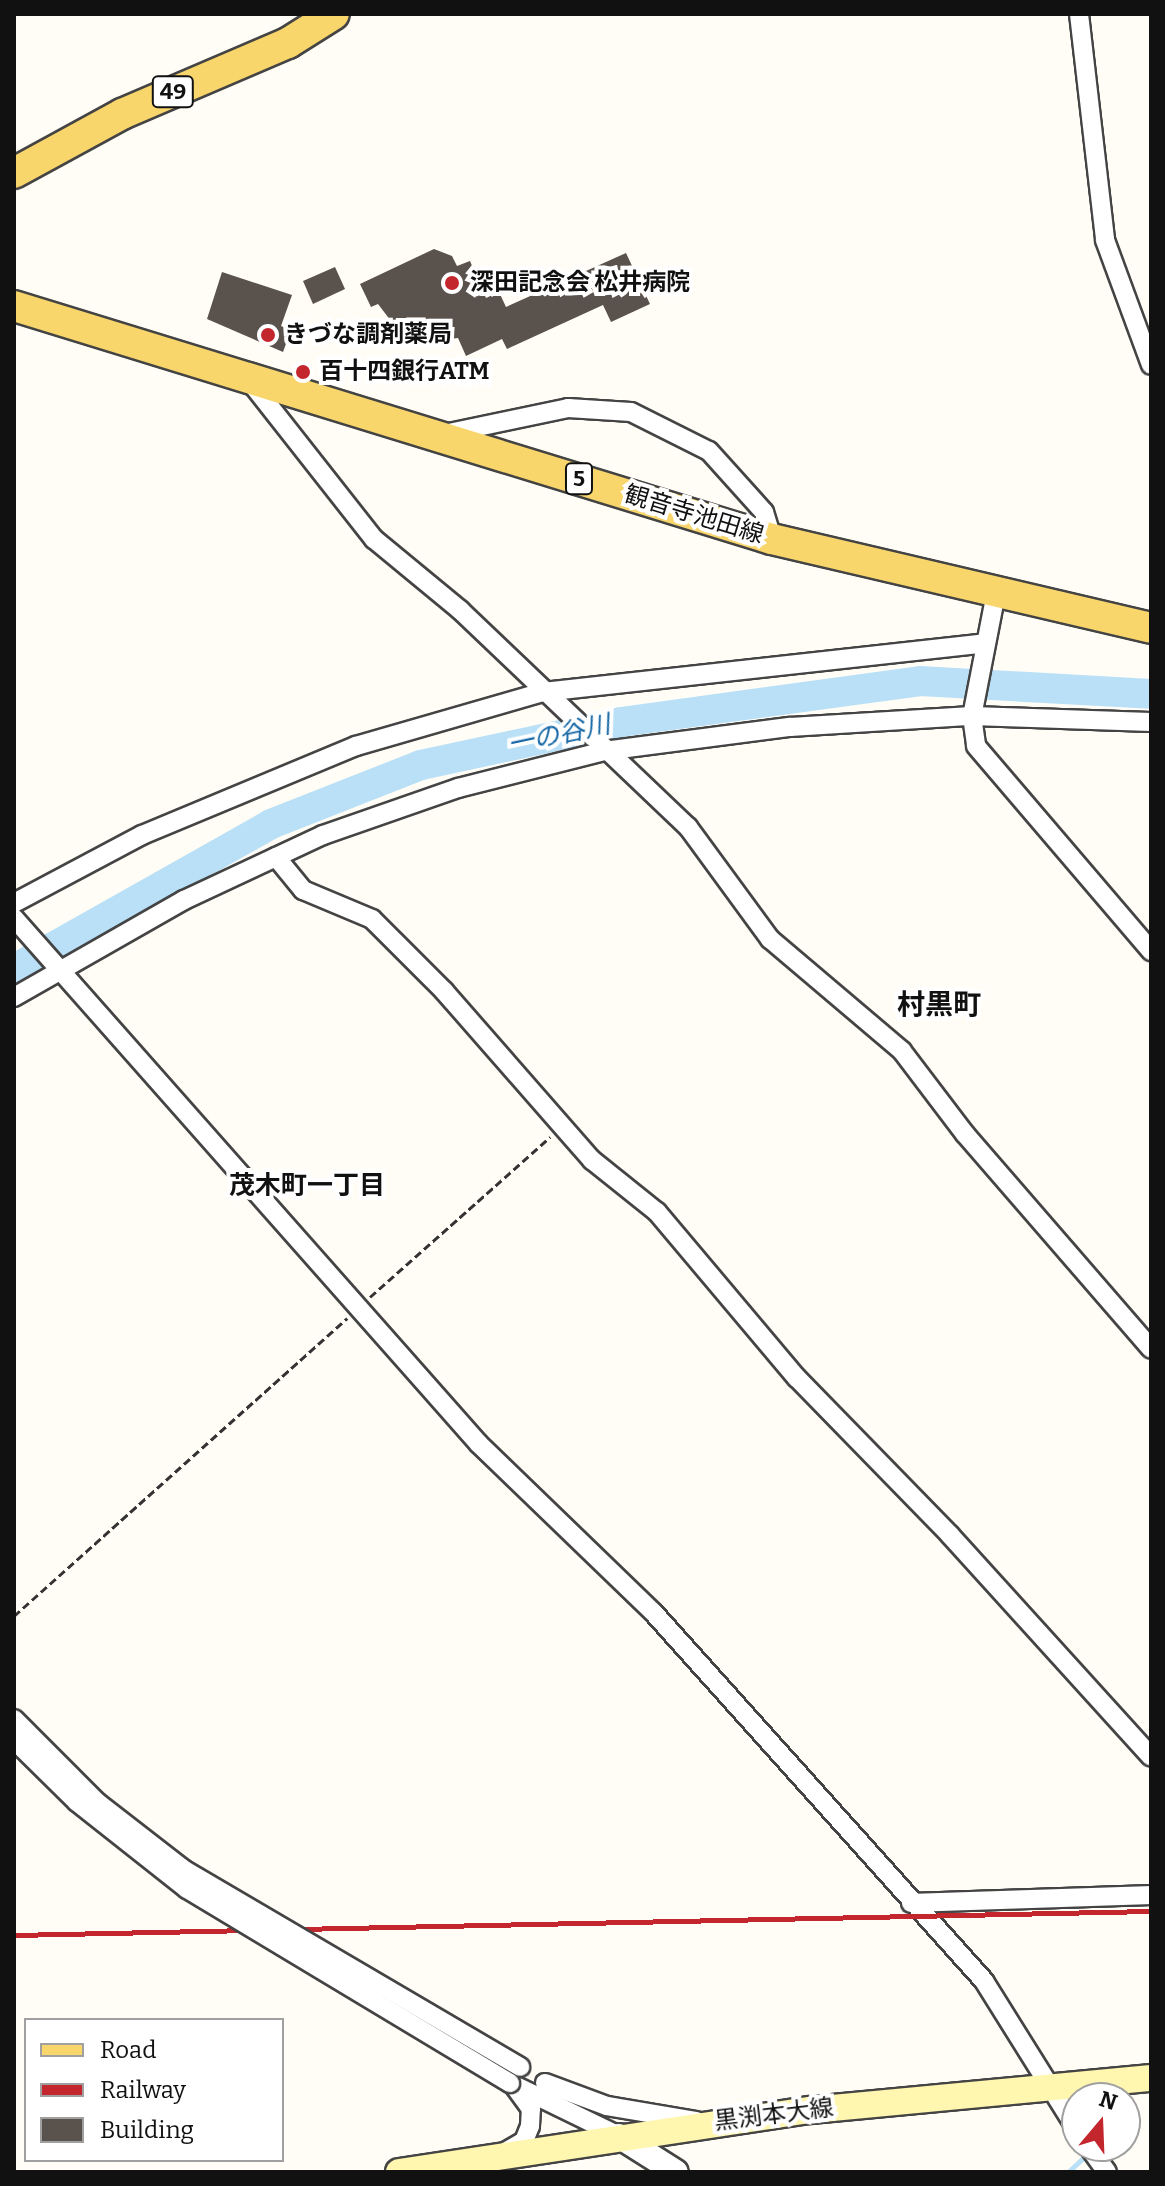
<!DOCTYPE html>
<meta charset="utf-8">
<style>
body{margin:0}
#map{position:relative;width:1165px;height:2186px;overflow:hidden;background:#fffdf5;font-family:Bitter,"Noto Sans JP",serif}
div>[style]{position:absolute}
.stream>*{height:5px;margin:-2.5px;padding:0 2.5px;transform-origin:2.5px;border-radius:2.5px;background:#b9e0f7}
.river>*{height:30px;margin:-15px;padding:0 15px;transform-origin:15px;border-radius:15px;background:#b9e0f7}
.building>*{inset:0;background:#5a524d}
.path>*{height:3px;margin-top:-1.5px;transform-origin:0;background:repeating-linear-gradient(90deg,#333 0 8px,transparent 0 12px)}
.roads{filter:drop-shadow(2px 0 #444) drop-shadow(-2px 0 #444) drop-shadow(0 2px #444) drop-shadow(0 -2px #444)}
.minor>*{height:18px;margin:-9px;padding:0 9px;transform-origin:9px;border-radius:9px;background:#fff}
.tertiary>*{height:24px;margin:-12px;padding:0 12px;transform-origin:12px;border-radius:12px;background:#fff}
.secondary>*{height:26px;margin:-13px;padding:0 13px;transform-origin:13px;border-radius:13px;background:#fff6b0}
.primary>*{height:30px;margin:-15px;padding:0 15px;transform-origin:15px;border-radius:15px;background:#f9d66b}
.rail>*{height:5px;margin:-2.5px;padding:0 2.5px;transform-origin:2.5px;border-radius:2.5px;background:#c4262e}
.bridges{filter:drop-shadow(2px 0 #444) drop-shadow(-2px 0 #444) drop-shadow(0 2px #444) drop-shadow(0 -2px #444)}
.minor-bridge>*{height:18px;margin:-9px;padding:0 9px;transform-origin:9px;border-radius:9px;background:#fff}
.dots>*{width:22px;height:22px;translate:-50% -50%;box-sizing:border-box;border:4px solid #fff;border-radius:50%}
span{translate:-50% -50%;white-space:nowrap;text-align:center;line-height:1.15;-webkit-text-stroke:8px #fff;paint-order:stroke}
.shield-label span{padding:2px 6px;background:#fff;border:2px solid;border-radius:6px;-webkit-text-stroke-width:0}
.shield-label{font-size:22px;color:#111;font-weight:700}
.poi-label{font-size:24px;color:#111;font-weight:700}
.left{translate:0 -50%;text-align:left}
.street-label{font-size:24px;color:#111}
.water-label{font-size:26px;color:#1768a6;font-style:italic}
.neighbourhood-label{font-size:26px;color:#111;font-weight:700}
.quarter-label{font-size:28px;color:#111;font-weight:700}
.frame{position:absolute;inset:0;border:16px solid #111;pointer-events:none}
.legend{position:absolute;left:24px;top:2018px;width:260px;height:144px;box-sizing:border-box;background:#fff;border:2px solid #a0a0a0;margin:0;padding:10px 14px;list-style:none;font-size:24px;color:#111}
.legend li{display:flex;align-items:center;gap:16px;height:40px}
.legend b{width:40px;border:2px solid #a0a0a0}
.north{position:absolute;left:1061px;top:2082px;width:80px;height:80px;box-sizing:border-box;background:#fff;border:2px solid #a0a0a0;border-radius:50%;rotate:19deg;font-size:22px;font-weight:700;line-height:32px;text-align:center;color:#111}
.north::after{content:'';display:block;margin:auto;width:28px;height:36px;background:#c4262e;clip-path:polygon(50% 0,100% 100%,50% 72%,0 100%)}
</style>
<div id="map">
<div class="stream">
<i style="left:1068px;top:2172px;width:25px;rotate:-43deg"></i>
</div>
<div class="river">
<i style="left:14px;top:969px;width:295px;rotate:-29.4deg"></i>
<i style="left:271px;top:824px;width:161px;rotate:-21.5deg"></i>
<i style="left:421px;top:765px;width:205px;rotate:-12.1deg"></i>
<i style="left:621px;top:722px;width:302px;rotate:-7.8deg"></i>
<i style="left:920px;top:681px;width:231px;rotate:3.2deg"></i>
</div>
<div class="building">
<i style="clip-path:polygon(434px 249px,452px 256px,457px 266px,470px 261px,486px 298px,499px 292px,506px 307px,626px 253px,650px 304px,611px 322px,603px 305px,507px 349px,502px 339px,466px 356px,458px 338px,432px 341px,397px 329px,378px 304px,371px 307px,360px 284px)"></i>
<i style="clip-path:polygon(335px 267px,345px 289px,313px 304px,303px 281px)"></i>
<i style="clip-path:polygon(222px 272px,292px 295px,281px 326px,291px 330px,283px 352px,207px 319px)"></i>
</div>
<div class="path">
<i style="left:370px;top:1297px;width:241px;rotate:-41.6deg"></i>
<i style="left:14px;top:1616px;width:447px;rotate:-41.8deg"></i>
</div>
<div class="roads">
<div class="minor">
<i style="left:1079px;top:14px;width:227px;rotate:83.4deg"></i>
<i style="left:1105px;top:240px;width:133px;rotate:69.8deg"></i>
<i style="left:248px;top:379px;width:204px;rotate:51.8deg"></i>
<i style="left:374px;top:539px;width:112px;rotate:39.5deg"></i>
<i style="left:460px;top:610px;width:315px;rotate:43.6deg"></i>
<i style="left:688px;top:827px;width:139px;rotate:53.8deg"></i>
<i style="left:770px;top:939px;width:173px;rotate:40.3deg"></i>
<i style="left:902px;top:1051px;width:104px;rotate:52.8deg"></i>
<i style="left:965px;top:1134px;width:284px;rotate:49.1deg"></i>
<i style="left:444px;top:434px;width:127px;rotate:-11.8deg"></i>
<i style="left:568px;top:408px;width:63px;rotate:3.6deg"></i>
<i style="left:631px;top:412px;width:87px;rotate:26.6deg"></i>
<i style="left:709px;top:451px;width:82px;rotate:48deg"></i>
<i style="left:764px;top:512px;width:28px;rotate:73deg"></i>
<i style="left:996px;top:593px;width:125px;rotate:101deg"></i>
<i style="left:972px;top:716px;width:30px;rotate:82deg"></i>
<i style="left:976px;top:746px;width:270px;rotate:49.5deg"></i>
<i style="left:276px;top:857px;width:43px;rotate:50.7deg"></i>
<i style="left:303px;top:890px;width:75px;rotate:22.8deg"></i>
<i style="left:372px;top:919px;width:102px;rotate:45deg"></i>
<i style="left:444px;top:991px;width:225px;rotate:48.8deg"></i>
<i style="left:592px;top:1160px;width:83px;rotate:38.7deg"></i>
<i style="left:657px;top:1212px;width:217px;rotate:49.9deg"></i>
<i style="left:797px;top:1378px;width:219px;rotate:45.7deg"></i>
<i style="left:950px;top:1535px;width:299px;rotate:47.8deg"></i>
<i style="left:14px;top:903px;width:145px;rotate:-28deg"></i>
<i style="left:142px;top:835px;width:232px;rotate:-22.6deg"></i>
<i style="left:356px;top:746px;width:195px;rotate:-16.1deg"></i>
<i style="left:543px;top:692px;width:445px;rotate:-6.3deg"></i>
<i style="left:14px;top:918px;width:702px;rotate:48.52deg"></i>
<i style="left:479px;top:1444px;width:242px;rotate:44deg"></i>
<i style="left:653px;top:1612px;width:496px;rotate:48.1deg"></i>
<i style="left:984px;top:1981px;width:176px;rotate:58deg"></i>
<i style="left:14px;top:997px;width:196px;rotate:-29.7deg"></i>
<i style="left:184px;top:900px;width:153px;rotate:-25.1deg"></i>
<i style="left:323px;top:835px;width:143px;rotate:-19.2deg"></i>
<i style="left:458px;top:788px;width:151px;rotate:-14.2deg"></i>
<i style="left:604px;top:751px;width:188px;rotate:-7.4deg"></i>
<i style="left:790px;top:727px;width:182px;rotate:-3.5deg"></i>
<i style="left:972px;top:716px;width:179px;rotate:1.9deg"></i>
<i style="left:911px;top:1903px;width:240px;rotate:-1.9deg"></i>
<i style="left:510px;top:2083px;width:121px;rotate:25.9deg"></i>
<i style="left:545px;top:2083px;width:66px;rotate:20.4deg"></i>
<i style="left:607px;top:2106px;width:91px;rotate:9.5deg"></i>
<i style="left:1088px;top:2146px;width:32px;rotate:54deg"></i>
<i style="left:505px;top:2152px;width:22px;rotate:-30deg"></i>
<i style="left:524px;top:2141px;width:16px;rotate:-68deg"></i>
<i style="left:530px;top:2126px;width:17px;rotate:-87deg"></i>
<i style="left:531px;top:2109px;width:27px;rotate:-126deg"></i>
</div>
<div class="tertiary">
<i style="left:619px;top:2136px;width:67px;rotate:32.3deg"></i>
</div>
<div class="secondary">
<i style="left:399px;top:2172px;width:417px;rotate:-8.6deg"></i>
<i style="left:811px;top:2110px;width:342px;rotate:-5.4deg"></i>
</div>
<div class="primary">
<i style="left:14px;top:173px;width:123px;rotate:-28.6deg"></i>
<i style="left:122px;top:114px;width:181px;rotate:-23.2deg"></i>
<i style="left:288px;top:43px;width:54px;rotate:-32.2deg"></i>
<i style="left:14px;top:306px;width:793px;rotate:17.09deg"></i>
<i style="left:772px;top:539px;width:389px;rotate:13.2deg"></i>
</div>
</div>
<div class="rail">
<i style="left:14px;top:1935px;width:1137px;rotate:-1.21deg"></i>
</div>
<div class="bridges">
<div class="minor-bridge">
<i style="left:14px;top:1719px;width:119px;rotate:45deg"></i>
<i style="left:98px;top:1803px;width:108px;rotate:37.8deg"></i>
<i style="left:183px;top:1869px;width:391px;rotate:30.4deg"></i>
<i style="left:14px;top:1740px;width:88px;rotate:44.5deg"></i>
<i style="left:77px;top:1802px;width:140px;rotate:38.3deg"></i>
<i style="left:187px;top:1889px;width:377px;rotate:31deg"></i>
</div>
</div>
<div class="dots">
<i style="left:452px;top:283px;background:#c4262e"></i>
<i style="left:268px;top:335px;background:#c4262e"></i>
<i style="left:303px;top:372px;background:#c4262e"></i>
</div>
<div class="shield-label">
<span style="left:173px;top:92px">49</span>
<span style="left:579px;top:479px">5</span>
</div>
<div class="poi-label">
<span class="left" style="left:470px;top:283px">深田記念会 松井病院</span>
<span class="left" style="left:284px;top:335px">きづな調剤薬局</span>
<span class="left" style="left:319px;top:372px">百十四銀行ATM</span>
</div>
<div class="street-label">
<span style="left:694px;top:515px;rotate:17deg">観音寺池田線</span>
<span style="left:774px;top:2115px;rotate:-7deg">黒渕本大線</span>
</div>
<div class="water-label">
<span style="left:559px;top:735px;rotate:-12deg">一の谷川</span>
</div>
<div class="neighbourhood-label">
<span style="left:307px;top:1186px">茂木町一丁目</span>
</div>
<div class="quarter-label">
<span style="left:939px;top:1005px">村黒町</span>
</div>
<div class="frame"></div>
<ul class="legend">
<li><b style="height:10px;background:#f9d66b"></b>Road</li>
<li><b style="height:10px;background:#c4262e"></b>Railway</li>
<li><b style="height:22px;background:#5a524d"></b>Building</li>
</ul>
<div class="north">N</div>
</div>
